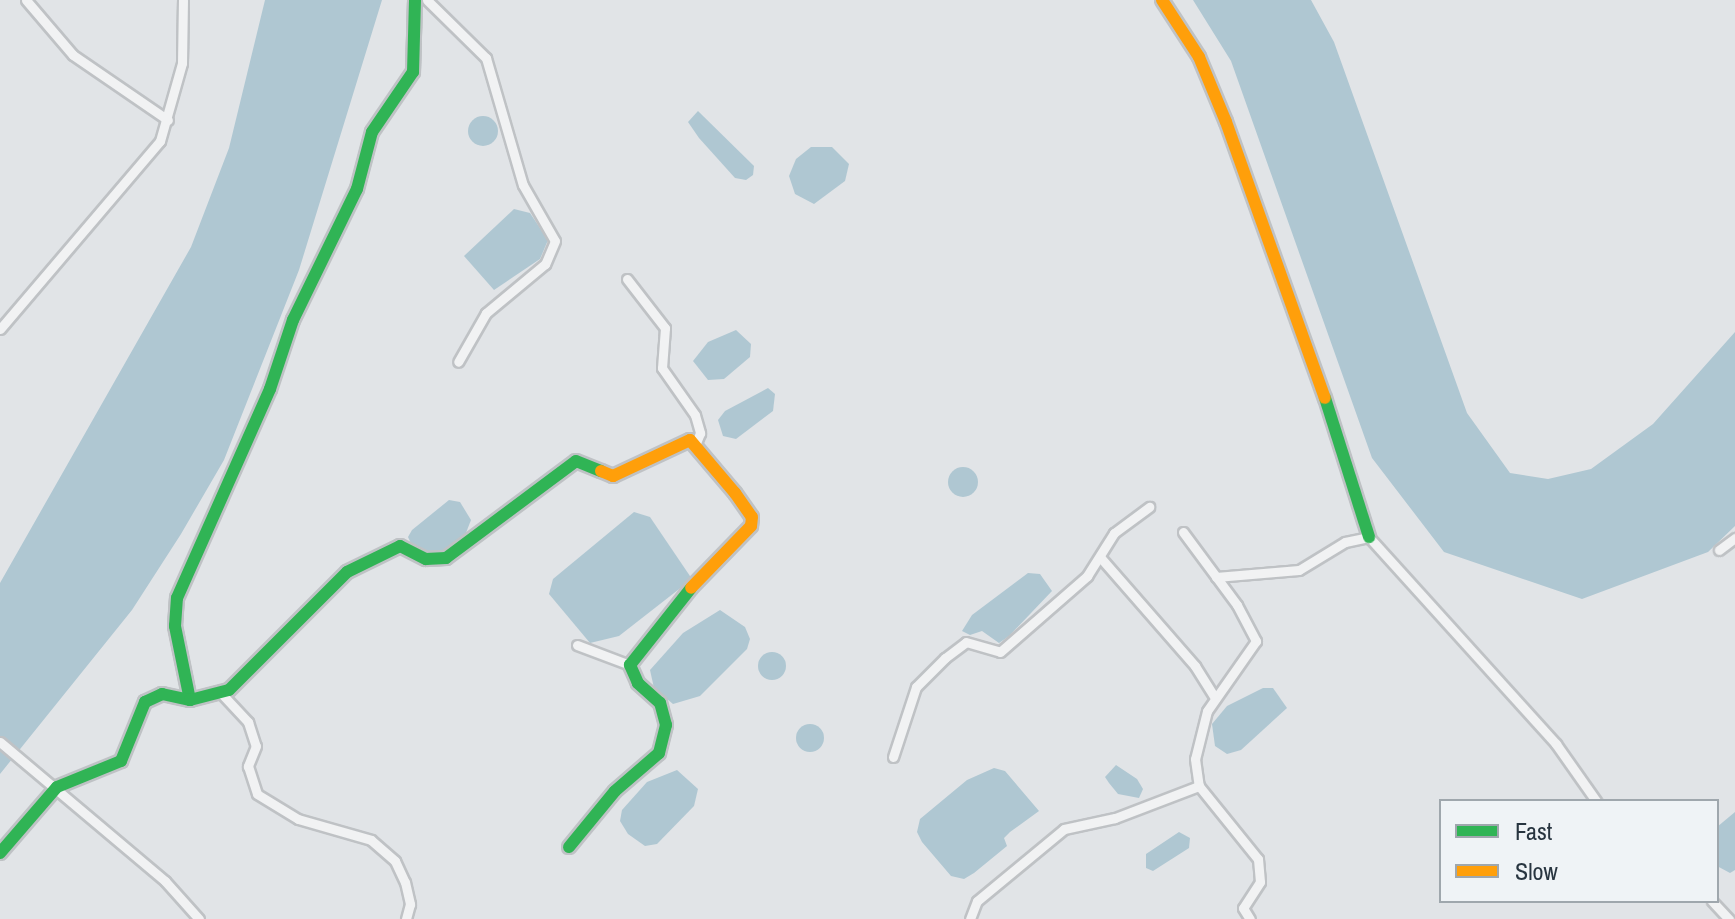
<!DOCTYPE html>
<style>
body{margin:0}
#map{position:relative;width:1735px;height:919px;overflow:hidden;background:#e1e4e7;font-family:"Archivo Narrow",sans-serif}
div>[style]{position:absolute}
.water>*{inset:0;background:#afc7d2}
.round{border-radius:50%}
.roads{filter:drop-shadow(2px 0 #bfc2c5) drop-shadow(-2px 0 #bfc2c5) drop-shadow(0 2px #bfc2c5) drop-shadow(0 -2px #bfc2c5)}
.street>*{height:9px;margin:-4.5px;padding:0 4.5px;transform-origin:4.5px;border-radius:4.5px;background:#f1f2f3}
.fast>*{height:12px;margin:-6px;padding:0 6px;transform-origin:6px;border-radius:6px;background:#30b455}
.slow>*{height:12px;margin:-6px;padding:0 6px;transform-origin:6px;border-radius:6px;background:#ff9f0a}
span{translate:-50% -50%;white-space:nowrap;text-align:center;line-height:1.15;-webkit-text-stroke:6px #eff3f6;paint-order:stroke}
.legend{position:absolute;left:1439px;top:799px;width:280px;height:104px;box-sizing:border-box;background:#eff3f6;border:2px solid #9fa7ad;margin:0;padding:10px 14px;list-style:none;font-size:24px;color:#283540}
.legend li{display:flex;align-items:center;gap:16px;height:40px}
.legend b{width:40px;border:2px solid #9fa7ad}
</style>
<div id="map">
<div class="water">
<i style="clip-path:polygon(265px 0,382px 0,299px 270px,224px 460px,181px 534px,132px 610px,0 774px,0 583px,191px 247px,229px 148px)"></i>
<i style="clip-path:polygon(1193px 0,1311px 0,1334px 42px,1467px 413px,1510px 473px,1548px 479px,1591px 469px,1653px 424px,1735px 332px,1735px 526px,1708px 552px,1582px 599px,1444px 552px,1372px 458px,1231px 61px)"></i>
<i style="clip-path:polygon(698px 111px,754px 166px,753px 175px,746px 180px,735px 178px,699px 138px,688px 122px)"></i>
<i class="round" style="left:468px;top:116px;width:30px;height:30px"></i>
<i style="clip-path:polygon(811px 147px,832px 147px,849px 164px,845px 181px,814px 204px,795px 194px,789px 176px,796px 159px)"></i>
<i style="clip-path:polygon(514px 209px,530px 213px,548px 240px,540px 259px,494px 290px,464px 256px)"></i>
<i style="clip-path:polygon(736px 330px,751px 344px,750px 357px,724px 379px,708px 380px,693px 361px,708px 342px)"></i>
<i style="clip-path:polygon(768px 388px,775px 394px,773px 411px,736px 439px,723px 436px,718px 420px,725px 411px)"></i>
<i class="round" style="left:948px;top:467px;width:30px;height:30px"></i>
<i style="clip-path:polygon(449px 500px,460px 502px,471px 520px,464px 538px,436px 555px,414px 550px,408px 537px,412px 530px)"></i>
<i style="clip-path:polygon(634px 512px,650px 517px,692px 579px,619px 636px,590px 643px,549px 594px,553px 579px)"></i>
<i style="clip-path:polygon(1028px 573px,1040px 574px,1052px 591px,1009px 636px,999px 643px,982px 631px,970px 635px,962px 631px,972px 615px)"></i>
<i style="clip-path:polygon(720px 610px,745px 627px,750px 639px,747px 649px,700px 696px,673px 704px,654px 688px,650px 670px,683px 633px)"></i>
<i class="round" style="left:758px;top:652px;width:28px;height:28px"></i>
<i style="clip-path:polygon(1263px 688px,1273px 688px,1287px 708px,1241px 750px,1227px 754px,1215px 746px,1212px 724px,1227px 706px)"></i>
<i class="round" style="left:796px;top:724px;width:28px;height:28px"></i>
<i style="clip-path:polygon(1116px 765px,1137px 779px,1143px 789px,1139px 798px,1118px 794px,1109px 783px,1105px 777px)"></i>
<i style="clip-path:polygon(994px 768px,1005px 771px,1039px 811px,1010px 832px,1004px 838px,1007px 846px,974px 873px,964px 879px,951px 876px,922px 842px,917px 832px,920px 819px,967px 780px)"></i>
<i style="clip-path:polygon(677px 770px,698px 789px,694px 806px,657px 844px,645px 846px,628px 834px,620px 821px,622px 810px,647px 782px)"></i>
<i style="clip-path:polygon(1735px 812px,1735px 870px,1730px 873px,1717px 866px,1717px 827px)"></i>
<i style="clip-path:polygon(1179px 832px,1190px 838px,1189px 848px,1153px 871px,1146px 868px,1146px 854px)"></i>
</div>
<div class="roads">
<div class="street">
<i style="left:26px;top:0;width:72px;rotate:49.5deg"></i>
<i style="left:73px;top:55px;width:115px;rotate:34.4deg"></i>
<i style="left:427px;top:0;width:83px;rotate:44.5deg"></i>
<i style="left:486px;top:58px;width:132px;rotate:73.8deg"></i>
<i style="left:523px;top:185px;width:64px;rotate:60.3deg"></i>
<i style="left:555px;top:241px;width:25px;rotate:113deg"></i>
<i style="left:545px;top:264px;width:77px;rotate:140.3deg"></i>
<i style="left:486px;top:313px;width:56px;rotate:119.7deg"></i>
<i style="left:627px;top:279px;width:62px;rotate:52.2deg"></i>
<i style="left:665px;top:328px;width:40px;rotate:94.3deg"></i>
<i style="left:662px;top:368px;width:57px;rotate:54.9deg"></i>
<i style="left:695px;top:415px;width:19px;rotate:74deg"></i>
<i style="left:700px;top:433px;width:11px;rotate:112deg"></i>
<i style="left:0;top:329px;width:247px;rotate:-49.6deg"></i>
<i style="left:160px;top:141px;width:81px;rotate:-74.2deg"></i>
<i style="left:182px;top:63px;width:63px;rotate:-89.1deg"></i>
<i style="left:1183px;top:532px;width:91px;rotate:53.5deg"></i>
<i style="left:1237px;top:605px;width:41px;rotate:62.2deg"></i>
<i style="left:1256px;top:641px;width:85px;rotate:125deg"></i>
<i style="left:1207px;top:711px;width:49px;rotate:104deg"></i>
<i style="left:1195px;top:759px;width:27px;rotate:82deg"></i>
<i style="left:1199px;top:786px;width:94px;rotate:51.1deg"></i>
<i style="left:1258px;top:859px;width:23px;rotate:85deg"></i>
<i style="left:1260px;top:882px;width:31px;rotate:123deg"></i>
<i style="left:1243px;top:908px;width:13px;rotate:58deg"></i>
<i style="left:1719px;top:550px;width:20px;rotate:-37deg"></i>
<i style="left:1100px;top:557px;width:145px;rotate:48.9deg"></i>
<i style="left:1195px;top:666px;width:38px;rotate:58deg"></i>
<i style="left:1216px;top:577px;width:83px;rotate:-4.8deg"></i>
<i style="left:1299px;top:570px;width:54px;rotate:-31.3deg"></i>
<i style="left:1345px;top:542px;width:25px;rotate:-12deg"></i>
<i style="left:1369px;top:537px;width:279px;rotate:47.9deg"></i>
<i style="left:1556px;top:744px;width:70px;rotate:54.9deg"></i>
<i style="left:577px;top:645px;width:57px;rotate:20.7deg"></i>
<i style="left:221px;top:693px;width:40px;rotate:47deg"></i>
<i style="left:248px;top:722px;width:25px;rotate:72deg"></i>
<i style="left:256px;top:746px;width:22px;rotate:112deg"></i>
<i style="left:248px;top:766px;width:29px;rotate:72deg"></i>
<i style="left:257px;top:794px;width:48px;rotate:31.4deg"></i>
<i style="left:298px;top:819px;width:76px;rotate:16deg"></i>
<i style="left:371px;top:840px;width:32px;rotate:41deg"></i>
<i style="left:395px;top:861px;width:23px;rotate:65deg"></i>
<i style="left:405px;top:882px;width:23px;rotate:77deg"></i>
<i style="left:410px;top:904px;width:16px;rotate:105deg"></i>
<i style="left:0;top:742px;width:216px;rotate:40.1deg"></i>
<i style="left:165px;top:881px;width:51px;rotate:48.2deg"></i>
<i style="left:893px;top:757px;width:74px;rotate:-71.8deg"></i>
<i style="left:916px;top:687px;width:41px;rotate:-45deg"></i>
<i style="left:945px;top:658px;width:26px;rotate:-37deg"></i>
<i style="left:966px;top:642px;width:35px;rotate:16deg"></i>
<i style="left:1000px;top:652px;width:116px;rotate:-41.1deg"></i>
<i style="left:1087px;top:576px;width:51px;rotate:-57.9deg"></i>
<i style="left:1114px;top:533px;width:44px;rotate:-36.6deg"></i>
<i style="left:1712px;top:901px;width:25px;rotate:47deg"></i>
<i style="left:970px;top:919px;width:19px;rotate:-69deg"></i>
<i style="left:977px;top:901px;width:113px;rotate:-39.6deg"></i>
<i style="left:1064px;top:829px;width:52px;rotate:-12.2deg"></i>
<i style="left:1115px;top:818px;width:90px;rotate:-20.9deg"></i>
</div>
<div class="fast">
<i style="left:1325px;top:398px;width:146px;rotate:72.4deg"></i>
<i style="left:190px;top:700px;width:76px;rotate:-101.5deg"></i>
<i style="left:175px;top:626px;width:28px;rotate:-86deg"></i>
<i style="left:177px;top:598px;width:229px;rotate:-66deg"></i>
<i style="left:270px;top:389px;width:73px;rotate:-71.6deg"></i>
<i style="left:293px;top:320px;width:146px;rotate:-64deg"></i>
<i style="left:357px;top:189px;width:59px;rotate:-75.3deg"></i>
<i style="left:372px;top:132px;width:73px;rotate:-55.7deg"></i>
<i style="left:413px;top:72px;width:72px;rotate:-88.4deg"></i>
<i style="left:569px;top:847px;width:72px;rotate:-50.6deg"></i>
<i style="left:615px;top:791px;width:58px;rotate:-40.8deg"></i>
<i style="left:659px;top:753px;width:29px;rotate:-76deg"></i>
<i style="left:666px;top:725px;width:23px;rotate:-105deg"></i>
<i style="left:660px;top:703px;width:30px;rotate:-138deg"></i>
<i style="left:638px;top:683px;width:20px;rotate:-114deg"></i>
<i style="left:630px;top:665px;width:98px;rotate:-51.6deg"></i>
<i style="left:0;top:853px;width:87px;rotate:-49.2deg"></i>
<i style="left:57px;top:787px;width:69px;rotate:-22.1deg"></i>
<i style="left:121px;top:761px;width:64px;rotate:-67.9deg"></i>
<i style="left:145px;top:702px;width:19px;rotate:-25deg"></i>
<i style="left:162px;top:694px;width:29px;rotate:12deg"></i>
<i style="left:190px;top:700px;width:40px;rotate:-14.4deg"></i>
<i style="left:229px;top:690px;width:167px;rotate:-45deg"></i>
<i style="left:347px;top:572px;width:59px;rotate:-26.1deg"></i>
<i style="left:400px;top:546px;width:29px;rotate:27deg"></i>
<i style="left:426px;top:559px;width:20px;rotate:-3deg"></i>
<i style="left:446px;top:558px;width:162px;rotate:-36.7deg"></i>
<i style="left:576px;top:461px;width:27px;rotate:22deg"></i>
</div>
<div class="slow">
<i style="left:1162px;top:0;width:68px;rotate:57deg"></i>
<i style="left:1199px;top:57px;width:70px;rotate:67.4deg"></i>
<i style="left:1226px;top:122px;width:293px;rotate:70.3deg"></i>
<i style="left:601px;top:471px;width:13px;rotate:23deg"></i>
<i style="left:613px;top:476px;width:85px;rotate:-25.1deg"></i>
<i style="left:690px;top:440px;width:70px;rotate:49.7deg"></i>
<i style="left:735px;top:493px;width:29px;rotate:55deg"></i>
<i style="left:752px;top:517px;width:9px;rotate:96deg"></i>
<i style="left:751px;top:526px;width:86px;rotate:134.1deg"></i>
</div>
</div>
<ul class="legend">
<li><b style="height:10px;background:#30b455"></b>Fast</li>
<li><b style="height:10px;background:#ff9f0a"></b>Slow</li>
</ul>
</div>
